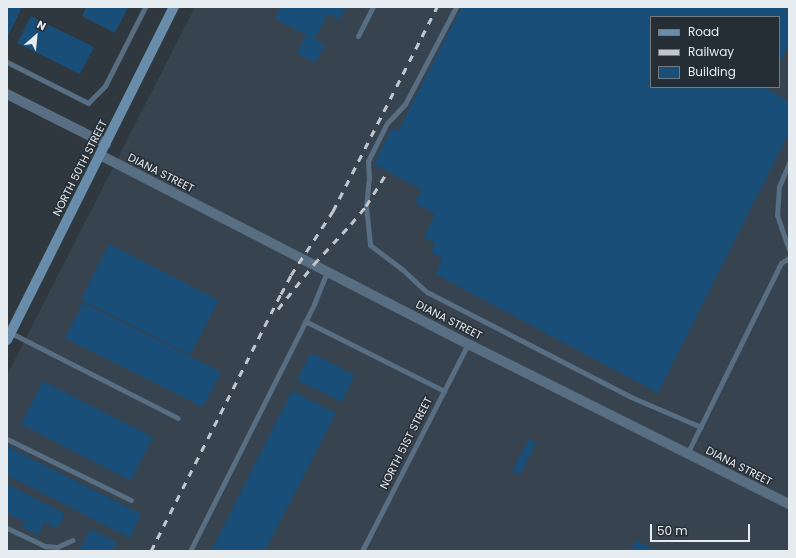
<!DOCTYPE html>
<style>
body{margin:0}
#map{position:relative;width:796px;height:558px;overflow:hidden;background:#30383f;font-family:Poppins,sans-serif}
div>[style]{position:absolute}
.built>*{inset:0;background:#37434f}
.building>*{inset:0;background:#194e79}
.lane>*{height:5px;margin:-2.5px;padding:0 2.5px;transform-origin:2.5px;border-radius:2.5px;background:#586e82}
.street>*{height:10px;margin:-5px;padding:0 5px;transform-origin:5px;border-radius:5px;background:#586e82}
.secondary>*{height:10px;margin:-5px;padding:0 5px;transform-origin:5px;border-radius:5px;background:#6a8cab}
.rail>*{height:3px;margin-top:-1.5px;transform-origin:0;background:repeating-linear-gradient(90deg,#c1c7cc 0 7px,transparent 0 14px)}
span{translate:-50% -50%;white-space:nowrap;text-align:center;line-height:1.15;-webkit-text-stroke:3px #262e35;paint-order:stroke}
.street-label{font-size:11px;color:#e7ecf1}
.frame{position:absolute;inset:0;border:8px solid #e7ecf1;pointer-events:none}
.legend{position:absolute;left:650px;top:16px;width:130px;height:72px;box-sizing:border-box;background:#262e35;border:1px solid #737a80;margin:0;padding:5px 7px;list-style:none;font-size:12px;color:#e7ecf1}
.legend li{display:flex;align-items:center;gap:8px;height:20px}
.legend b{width:20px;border:1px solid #737a80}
.north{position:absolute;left:16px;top:16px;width:40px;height:40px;-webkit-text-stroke:3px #262e35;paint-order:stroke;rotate:27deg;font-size:11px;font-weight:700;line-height:16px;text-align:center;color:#e7ecf1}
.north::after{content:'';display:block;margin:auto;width:14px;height:18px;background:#e7ecf1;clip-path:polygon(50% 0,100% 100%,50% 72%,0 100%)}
.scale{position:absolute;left:650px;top:524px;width:100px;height:18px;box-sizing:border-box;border:2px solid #e7ecf1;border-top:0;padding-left:5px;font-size:12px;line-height:14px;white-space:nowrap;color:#e7ecf1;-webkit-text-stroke:3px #262e35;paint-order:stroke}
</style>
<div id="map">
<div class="built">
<i style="clip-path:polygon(evenodd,195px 7px,789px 7px,789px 551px,7px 551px,7px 375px,195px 7px,651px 17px,779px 17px,779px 87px,651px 87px,651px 17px)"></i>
</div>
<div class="building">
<i style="clip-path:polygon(7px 7px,22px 7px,7px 38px)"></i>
<i style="clip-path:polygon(86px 7px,128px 7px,115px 33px,82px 16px)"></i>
<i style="clip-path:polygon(281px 7px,346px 7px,340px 20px,328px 14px,315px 39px,325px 45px,315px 63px,297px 53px,306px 35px,275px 19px)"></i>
<i style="clip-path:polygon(462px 7px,789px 7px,789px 44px,779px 64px,779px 17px,651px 17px,651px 87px,768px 87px,767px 89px,789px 101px,789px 133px,658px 393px,435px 274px,442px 259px,431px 252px,435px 244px,424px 237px,435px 214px,415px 203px,422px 190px,374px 164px,392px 128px,398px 131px)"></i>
<i style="clip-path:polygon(31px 16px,94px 47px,80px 74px,17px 43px)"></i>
<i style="clip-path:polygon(109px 244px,219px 300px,190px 355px,81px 300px)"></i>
<i style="clip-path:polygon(83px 303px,221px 372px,203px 407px,65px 338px)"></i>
<i style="clip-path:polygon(311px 353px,355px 375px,342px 402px,297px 380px)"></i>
<i style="clip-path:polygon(43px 381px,153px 437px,131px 481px,21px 424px)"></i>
<i style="clip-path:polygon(292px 391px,336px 413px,265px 551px,211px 551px)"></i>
<i style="clip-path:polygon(529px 439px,536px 443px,520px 475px,512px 471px)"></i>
<i style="clip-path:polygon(7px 446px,141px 514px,130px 538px,7px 475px)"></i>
<i style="clip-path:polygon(7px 484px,65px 514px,57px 529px,44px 522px,38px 535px,22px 527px,25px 522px,7px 513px)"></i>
<i style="clip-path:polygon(90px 529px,117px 542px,112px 551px,79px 551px)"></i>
<i style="clip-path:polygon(636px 540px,657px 551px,630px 551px)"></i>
</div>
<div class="lane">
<i style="left:456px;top:7px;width:110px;rotate:117.7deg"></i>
<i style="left:405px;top:104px;width:26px;rotate:133deg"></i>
<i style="left:387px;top:123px;width:42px;rotate:116.6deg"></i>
<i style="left:368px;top:161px;width:17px;rotate:87deg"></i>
<i style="left:369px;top:178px;width:28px;rotate:96deg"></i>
<i style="left:366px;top:206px;width:39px;rotate:84deg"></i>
<i style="left:370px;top:245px;width:41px;rotate:37.1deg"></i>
<i style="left:403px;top:270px;width:33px;rotate:43deg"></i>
<i style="left:427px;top:292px;width:229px;rotate:27.2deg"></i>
<i style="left:631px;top:397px;width:76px;rotate:23.2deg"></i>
<i style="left:358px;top:36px;width:33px;rotate:-63deg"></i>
<i style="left:7px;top:62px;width:91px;rotate:26.8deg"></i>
<i style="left:88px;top:103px;width:24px;rotate:-45deg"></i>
<i style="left:105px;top:86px;width:89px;rotate:-63.1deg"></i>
<i style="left:789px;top:163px;width:26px;rotate:113deg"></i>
<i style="left:779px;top:187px;width:28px;rotate:94deg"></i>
<i style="left:777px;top:215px;width:36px;rotate:71deg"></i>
<i style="left:305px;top:321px;width:156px;rotate:26.7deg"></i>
<i style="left:11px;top:333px;width:187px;rotate:27deg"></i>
<i style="left:7px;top:439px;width:138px;rotate:26.2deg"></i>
<i style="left:687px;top:454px;width:213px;rotate:-63.8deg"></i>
<i style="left:781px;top:263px;width:9px;rotate:-32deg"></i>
<i style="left:7px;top:528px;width:42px;rotate:25.3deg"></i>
<i style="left:45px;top:546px;width:12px;rotate:5deg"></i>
<i style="left:57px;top:547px;width:17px;rotate:-24deg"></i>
<i style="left:190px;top:551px;width:276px;rotate:-63.3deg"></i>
<i style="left:314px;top:304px;width:35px;rotate:-68deg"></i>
<i style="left:362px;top:551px;width:233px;rotate:-62.9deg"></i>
</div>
<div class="street">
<i style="left:7px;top:94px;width:111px;rotate:26.8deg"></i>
<i style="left:100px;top:155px;width:414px;rotate:27.2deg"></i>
<i style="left:468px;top:344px;width:359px;rotate:26.5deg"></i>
</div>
<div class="secondary">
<i style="left:7px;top:340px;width:373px;rotate:-63.4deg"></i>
</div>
<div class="rail">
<i style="left:278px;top:309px;width:58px;rotate:-51.3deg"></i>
<i style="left:314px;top:264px;width:54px;rotate:-47.2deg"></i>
<i style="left:351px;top:224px;width:23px;rotate:-50deg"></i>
<i style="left:366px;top:206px;width:38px;rotate:-58deg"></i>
<i style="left:151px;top:551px;width:288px;rotate:-63.2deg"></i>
<i style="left:281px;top:294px;width:21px;rotate:-62deg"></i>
<i style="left:291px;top:275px;width:77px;rotate:-56.7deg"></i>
<i style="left:333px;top:211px;width:229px;rotate:-63deg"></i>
</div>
<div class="street-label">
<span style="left:80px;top:168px;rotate:-63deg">NORTH 50TH STREET</span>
<span style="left:161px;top:173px;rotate:27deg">DIANA STREET</span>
<span style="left:449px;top:320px;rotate:27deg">DIANA STREET</span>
<span style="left:406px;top:443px;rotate:-63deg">NORTH 51ST STREET</span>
<span style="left:739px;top:466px;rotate:27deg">DIANA STREET</span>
</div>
<div class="frame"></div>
<ul class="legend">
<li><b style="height:5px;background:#6a8cab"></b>Road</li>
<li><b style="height:5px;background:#c1c7cc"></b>Railway</li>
<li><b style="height:11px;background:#194e79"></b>Building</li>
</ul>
<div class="north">N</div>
<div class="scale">50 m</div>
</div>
